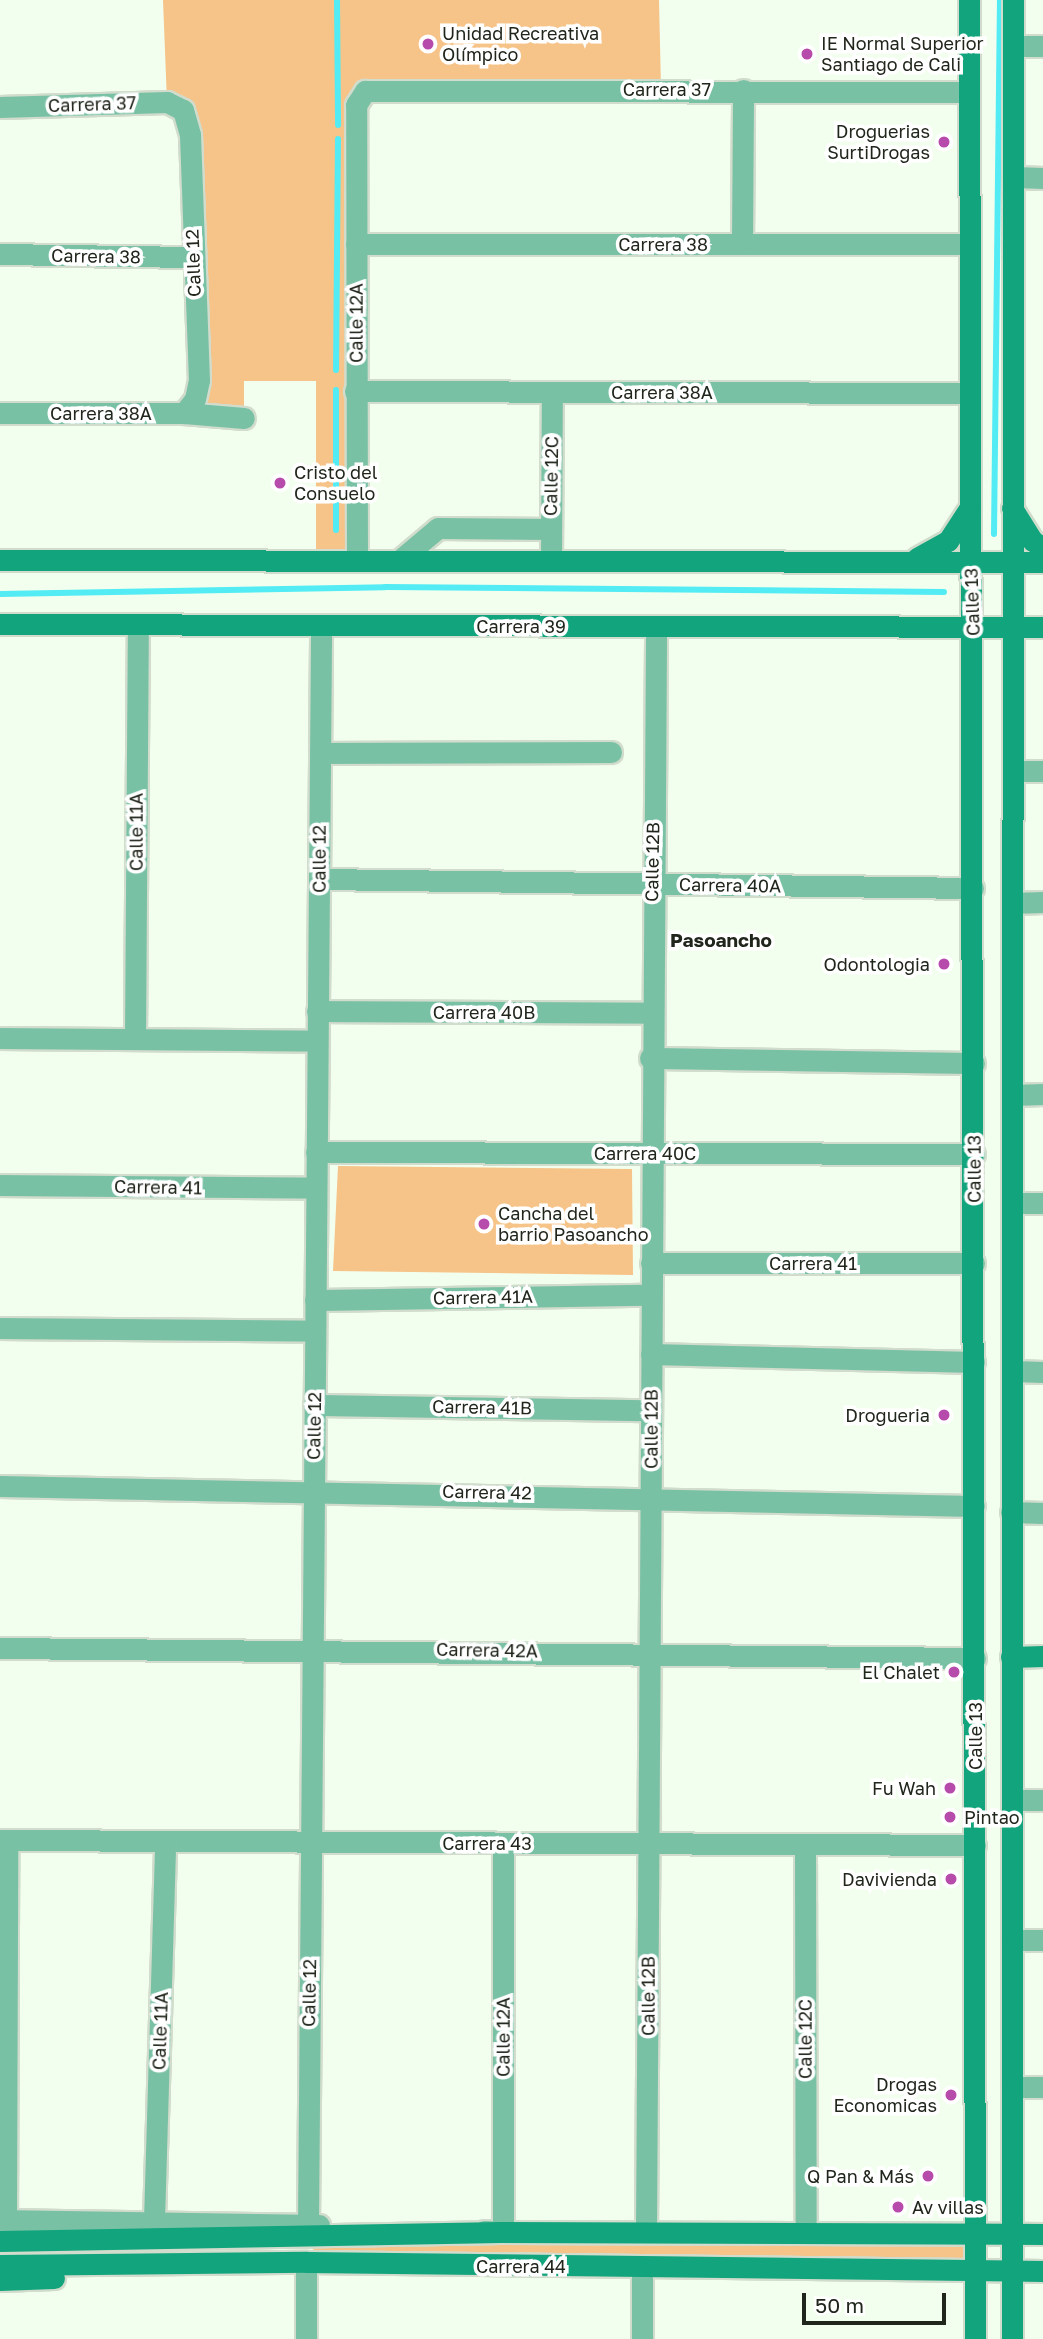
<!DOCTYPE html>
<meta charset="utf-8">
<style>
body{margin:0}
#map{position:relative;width:1043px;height:2339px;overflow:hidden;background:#f3ffee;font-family:"Golos Text",sans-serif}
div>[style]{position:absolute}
.green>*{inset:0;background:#f6c388}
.stream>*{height:6px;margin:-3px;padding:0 3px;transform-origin:3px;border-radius:3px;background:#53ecf4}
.roads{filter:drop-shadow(2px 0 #d1dccc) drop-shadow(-2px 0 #d1dccc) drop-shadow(0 2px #d1dccc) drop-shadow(0 -2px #d1dccc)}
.street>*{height:21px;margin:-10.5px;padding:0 10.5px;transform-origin:10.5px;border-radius:10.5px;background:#79c1a5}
.secondary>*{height:21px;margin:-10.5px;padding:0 10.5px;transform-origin:10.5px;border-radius:10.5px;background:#12a47c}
.dots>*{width:19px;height:19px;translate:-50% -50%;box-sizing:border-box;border:4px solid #fff;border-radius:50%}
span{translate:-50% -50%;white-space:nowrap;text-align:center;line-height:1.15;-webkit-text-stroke:7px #fff;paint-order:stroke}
.poi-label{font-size:18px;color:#20261c}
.left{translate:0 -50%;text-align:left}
.right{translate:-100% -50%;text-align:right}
.street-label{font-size:18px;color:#20261c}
.neighbourhood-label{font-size:19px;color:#20261c;font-weight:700}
.scale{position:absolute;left:802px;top:2293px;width:144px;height:32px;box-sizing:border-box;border:4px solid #20261c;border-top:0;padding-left:9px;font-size:21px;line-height:24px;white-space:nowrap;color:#20261c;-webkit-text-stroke:5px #fff;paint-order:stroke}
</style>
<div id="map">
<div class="green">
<i style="clip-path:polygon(163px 0,659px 0,661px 88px,365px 91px,357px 559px,316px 559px,316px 381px,244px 381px,244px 418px,184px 413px,195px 399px,190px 135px,167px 102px)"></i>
<i style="clip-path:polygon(338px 1166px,632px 1169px,633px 1275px,333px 1271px)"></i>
<i style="clip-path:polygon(503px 2232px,974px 2234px,976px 2269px,342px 2265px,307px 2246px)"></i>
</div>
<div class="stream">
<i style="left:337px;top:0;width:125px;rotate:89.5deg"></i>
<i style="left:336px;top:370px;width:231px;rotate:-89.5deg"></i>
<i style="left:336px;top:530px;width:140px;rotate:-90deg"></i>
<i style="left:994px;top:534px;width:534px;rotate:-89.36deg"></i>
<i style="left:0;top:594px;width:385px;rotate:-1deg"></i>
<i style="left:385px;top:587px;width:559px;rotate:0.51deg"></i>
</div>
<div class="roads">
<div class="street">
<i style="left:1013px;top:46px;width:30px"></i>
<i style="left:0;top:107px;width:167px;rotate:-1.7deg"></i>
<i style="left:167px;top:102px;width:18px;rotate:27deg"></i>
<i style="left:183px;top:110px;width:26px;rotate:74deg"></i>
<i style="left:190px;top:135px;width:245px;rotate:87.9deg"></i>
<i style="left:199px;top:380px;width:19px;rotate:102deg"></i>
<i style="left:195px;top:399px;width:18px;rotate:128deg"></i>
<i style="left:1014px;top:177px;width:29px;rotate:2deg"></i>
<i style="left:356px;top:244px;width:613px"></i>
<i style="left:742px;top:244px;width:154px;rotate:-89.6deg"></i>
<i style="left:0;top:254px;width:191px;rotate:0.9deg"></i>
<i style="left:355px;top:391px;width:615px;rotate:0.19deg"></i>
<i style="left:0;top:413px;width:184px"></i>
<i style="left:184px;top:413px;width:60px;rotate:4.8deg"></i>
<i style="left:357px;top:559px;width:454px;rotate:-90.1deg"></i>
<i style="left:356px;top:105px;width:17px;rotate:-57deg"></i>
<i style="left:365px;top:91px;width:604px;rotate:0.09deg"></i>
<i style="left:401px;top:559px;width:48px;rotate:-40deg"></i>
<i style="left:438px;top:528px;width:113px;rotate:0.5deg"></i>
<i style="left:551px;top:560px;width:168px;rotate:-89.7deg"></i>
<i style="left:320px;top:753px;width:291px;rotate:-0.2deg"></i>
<i style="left:1014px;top:771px;width:29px"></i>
<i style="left:319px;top:879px;width:654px;rotate:0.79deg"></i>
<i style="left:1012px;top:903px;width:31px;rotate:-2deg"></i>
<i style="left:317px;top:1011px;width:334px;rotate:0.3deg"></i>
<i style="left:0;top:1038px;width:317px;rotate:0.5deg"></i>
<i style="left:135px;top:1039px;width:414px;rotate:-89.6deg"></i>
<i style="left:650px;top:1058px;width:324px;rotate:0.9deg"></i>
<i style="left:1013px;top:1095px;width:30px;rotate:-2deg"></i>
<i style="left:316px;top:1152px;width:658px;rotate:0.17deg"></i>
<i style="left:0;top:1185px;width:316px;rotate:0.5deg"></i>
<i style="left:1013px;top:1203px;width:30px"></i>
<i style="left:651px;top:1263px;width:323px"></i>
<i style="left:315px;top:1300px;width:336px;rotate:-0.9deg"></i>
<i style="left:0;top:1328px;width:315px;rotate:0.5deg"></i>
<i style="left:651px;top:1354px;width:323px;rotate:1.4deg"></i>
<i style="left:1013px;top:1371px;width:30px;rotate:2deg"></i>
<i style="left:314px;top:1405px;width:337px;rotate:0.9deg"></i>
<i style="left:0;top:1486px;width:974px;rotate:1.18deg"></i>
<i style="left:1011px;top:1512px;width:32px;rotate:2deg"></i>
<i style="left:0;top:1648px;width:975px;rotate:0.59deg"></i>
<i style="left:1012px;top:1800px;width:31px"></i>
<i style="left:0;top:1840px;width:975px;rotate:0.29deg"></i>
<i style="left:805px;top:1845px;width:388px;rotate:89.9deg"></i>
<i style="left:1012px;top:1940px;width:31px"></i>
<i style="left:1012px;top:2087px;width:31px"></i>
<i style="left:0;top:2220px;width:319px;rotate:0.9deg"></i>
<i style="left:6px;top:2220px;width:380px;rotate:-89.8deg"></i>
<i style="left:154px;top:2220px;width:379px;rotate:-88.3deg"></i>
<i style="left:308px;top:2225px;width:1598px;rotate:-89.53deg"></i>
<i style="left:484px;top:2231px;width:19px;rotate:3deg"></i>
<i style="left:503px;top:2232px;width:389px;rotate:-90deg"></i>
<i style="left:646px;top:2232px;width:1606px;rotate:-89.64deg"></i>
<i style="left:642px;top:2267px;width:72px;rotate:90deg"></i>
<i style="left:306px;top:2339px;width:71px;rotate:-90deg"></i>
</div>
<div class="secondary">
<i style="left:969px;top:0;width:2339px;rotate:89.85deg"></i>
<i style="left:1012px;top:508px;width:39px;rotate:58deg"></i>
<i style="left:1033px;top:541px;width:12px;rotate:35deg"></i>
<i style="left:917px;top:558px;width:35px;rotate:-29deg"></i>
<i style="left:948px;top:541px;width:37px;rotate:-57deg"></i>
<i style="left:0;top:560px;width:1043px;rotate:0.11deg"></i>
<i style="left:0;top:624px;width:1043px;rotate:0.16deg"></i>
<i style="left:1011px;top:1657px;width:32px;rotate:-2deg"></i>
<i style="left:0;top:2241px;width:503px;rotate:-1.03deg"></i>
<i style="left:503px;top:2232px;width:540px;rotate:0.21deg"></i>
<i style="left:0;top:2265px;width:307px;rotate:-0.6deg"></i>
<i style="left:307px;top:2262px;width:736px;rotate:0.7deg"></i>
<i style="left:0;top:2280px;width:54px;rotate:-2.1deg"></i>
<i style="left:1012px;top:2339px;width:2339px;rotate:-89.98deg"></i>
</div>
</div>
<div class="dots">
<i style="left:428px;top:44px;background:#b74bab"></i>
<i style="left:807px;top:54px;background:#b74bab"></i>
<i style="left:944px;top:142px;background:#b74bab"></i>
<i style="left:280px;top:483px;background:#b74bab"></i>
<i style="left:944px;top:964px;background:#b74bab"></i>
<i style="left:484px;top:1224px;background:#b74bab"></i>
<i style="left:944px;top:1415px;background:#b74bab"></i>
<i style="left:954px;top:1672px;background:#b74bab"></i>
<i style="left:950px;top:1788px;background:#b74bab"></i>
<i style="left:950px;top:1817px;background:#b74bab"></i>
<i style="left:951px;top:1879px;background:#b74bab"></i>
<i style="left:951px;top:2095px;background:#b74bab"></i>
<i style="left:928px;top:2176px;background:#b74bab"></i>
<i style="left:898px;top:2207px;background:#b74bab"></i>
</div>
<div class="poi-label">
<span class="left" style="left:442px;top:44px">Unidad Recreativa<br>Olímpico</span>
<span class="left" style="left:821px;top:54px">IE Normal Superior<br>Santiago de Cali</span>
<span class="right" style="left:930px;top:142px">Droguerias<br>SurtiDrogas</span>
<span class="left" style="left:294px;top:483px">Cristo del<br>Consuelo</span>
<span class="right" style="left:930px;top:964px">Odontologia</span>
<span class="left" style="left:498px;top:1224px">Cancha del<br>barrio Pasoancho</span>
<span class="right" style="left:930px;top:1415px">Drogueria</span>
<span class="right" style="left:940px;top:1672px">El Chalet</span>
<span class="right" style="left:936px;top:1788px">Fu Wah</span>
<span class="left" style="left:964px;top:1817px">Pintao</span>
<span class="right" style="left:937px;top:1879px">Davivienda</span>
<span class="right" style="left:937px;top:2095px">Drogas<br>Economicas</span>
<span class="right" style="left:914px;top:2176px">Q Pan &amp; Más</span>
<span class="left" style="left:912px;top:2207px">Av villas</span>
</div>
<div class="street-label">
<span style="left:667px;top:89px">Carrera 37</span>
<span style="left:92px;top:104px;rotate:-2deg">Carrera 37</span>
<span style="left:663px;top:244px">Carrera 38</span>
<span style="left:96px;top:256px;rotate:1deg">Carrera 38</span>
<span style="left:193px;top:263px;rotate:-92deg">Calle 12</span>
<span style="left:356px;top:323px;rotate:-90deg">Calle 12A</span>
<span style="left:662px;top:392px">Carrera 38A</span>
<span style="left:101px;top:413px">Carrera 38A</span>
<span style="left:551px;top:476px;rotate:-89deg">Calle 12C</span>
<span style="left:972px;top:602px;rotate:-92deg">Calle 13</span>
<span style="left:521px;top:626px">Carrera 39</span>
<span style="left:136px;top:832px;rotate:-90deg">Calle 11A</span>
<span style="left:319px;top:859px;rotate:-90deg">Calle 12</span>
<span style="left:652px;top:862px;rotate:-89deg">Calle 12B</span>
<span style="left:730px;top:885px;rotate:1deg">Carrera 40A</span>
<span style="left:484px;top:1012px">Carrera 40B</span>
<span style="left:645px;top:1153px">Carrera 40C</span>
<span style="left:974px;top:1169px;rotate:-90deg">Calle 13</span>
<span style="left:158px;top:1187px;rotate:1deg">Carrera 41</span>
<span style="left:813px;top:1263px">Carrera 41</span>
<span style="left:483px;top:1297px;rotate:-1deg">Carrera 41A</span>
<span style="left:482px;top:1407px;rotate:1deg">Carrera 41B</span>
<span style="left:314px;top:1426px;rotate:-89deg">Calle 12</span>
<span style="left:651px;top:1429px;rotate:-90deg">Calle 12B</span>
<span style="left:487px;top:1492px;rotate:1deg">Carrera 42</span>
<span style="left:487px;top:1650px;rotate:1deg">Carrera 42A</span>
<span style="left:975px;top:1736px;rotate:-90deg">Calle 13</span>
<span style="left:487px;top:1843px">Carrera 43</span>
<span style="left:309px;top:1993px;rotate:-89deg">Calle 12</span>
<span style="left:648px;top:1996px;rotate:-90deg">Calle 12B</span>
<span style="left:160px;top:2031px;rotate:-88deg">Calle 11A</span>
<span style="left:503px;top:2037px;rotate:-90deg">Calle 12A</span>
<span style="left:805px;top:2039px;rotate:-90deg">Calle 12C</span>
<span style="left:521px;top:2266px">Carrera 44</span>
</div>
<div class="neighbourhood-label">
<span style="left:721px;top:940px">Pasoancho</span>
</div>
<div class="scale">50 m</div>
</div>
